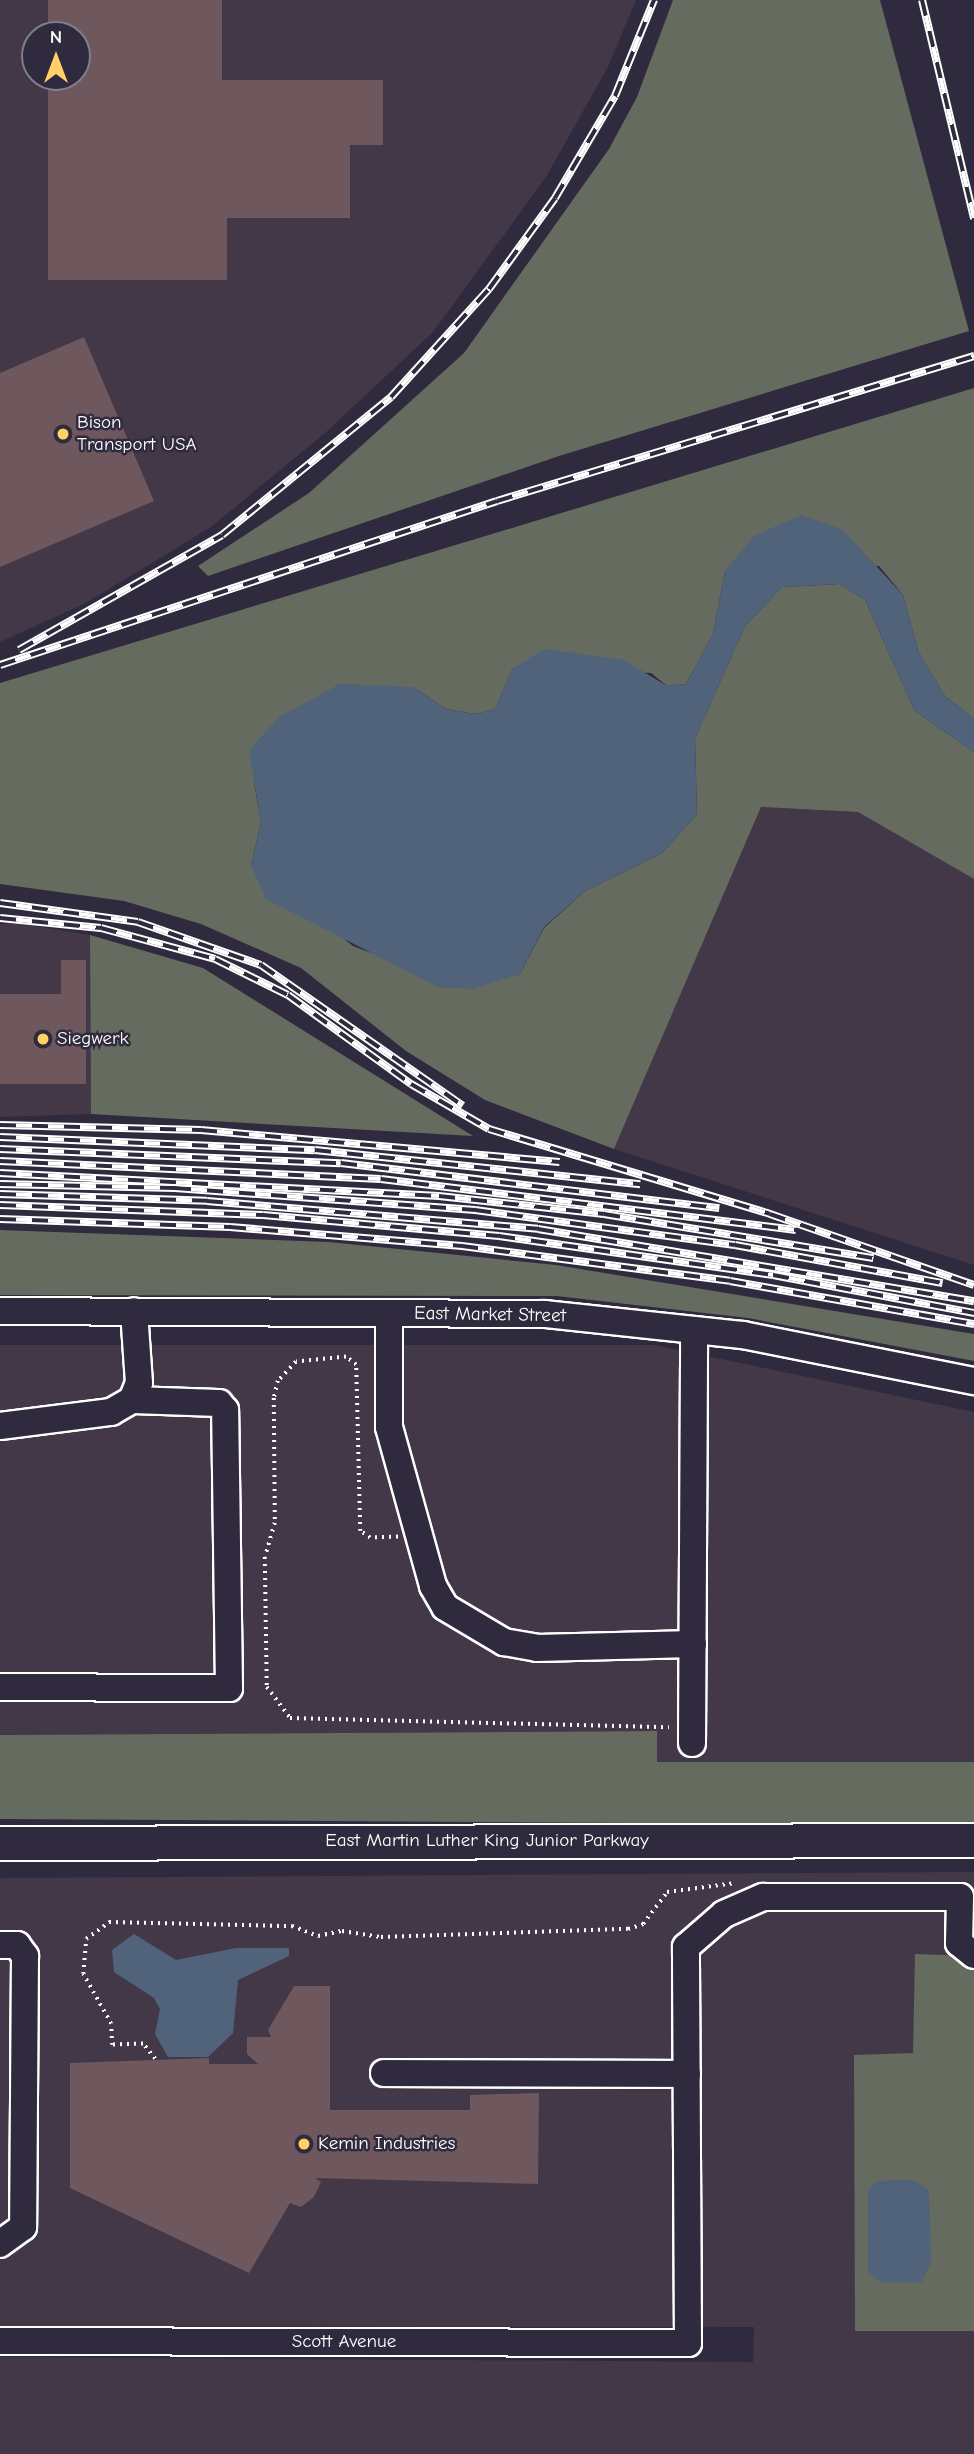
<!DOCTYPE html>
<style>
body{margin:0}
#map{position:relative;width:974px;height:2454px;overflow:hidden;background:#2f2a3d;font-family:"Comic Neue",sans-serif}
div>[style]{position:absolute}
.built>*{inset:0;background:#423847}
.green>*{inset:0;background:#656b5e}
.water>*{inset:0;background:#51627b}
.building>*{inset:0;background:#6e585d}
.path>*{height:3.5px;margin-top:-1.75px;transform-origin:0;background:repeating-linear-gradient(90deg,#fff 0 2px,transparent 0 7px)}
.roads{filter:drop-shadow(2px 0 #fff) drop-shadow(-2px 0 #fff) drop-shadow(0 2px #fff) drop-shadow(0 -2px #fff)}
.minor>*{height:26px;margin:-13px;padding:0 13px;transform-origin:13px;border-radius:13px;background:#2f2a3d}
.major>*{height:33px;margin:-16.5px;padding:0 16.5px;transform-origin:16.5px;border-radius:16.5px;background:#2f2a3d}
.rail>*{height:8px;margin-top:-4px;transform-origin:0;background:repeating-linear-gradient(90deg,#2f2a3d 0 16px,#fff 0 32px);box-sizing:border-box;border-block:2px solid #fff}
.dots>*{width:19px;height:19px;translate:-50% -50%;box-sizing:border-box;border:4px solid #2f2a3d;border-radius:50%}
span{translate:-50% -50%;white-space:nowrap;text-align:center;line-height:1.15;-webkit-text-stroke:5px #2f2a3d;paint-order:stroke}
.poi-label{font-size:19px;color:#fff}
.left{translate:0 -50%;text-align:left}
.street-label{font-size:19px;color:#fff}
.north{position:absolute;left:21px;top:21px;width:70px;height:70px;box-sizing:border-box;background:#2f2a3d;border:2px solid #827f8b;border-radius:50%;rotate:0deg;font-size:19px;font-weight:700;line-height:28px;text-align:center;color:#fff}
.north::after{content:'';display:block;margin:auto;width:24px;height:32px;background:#ffd166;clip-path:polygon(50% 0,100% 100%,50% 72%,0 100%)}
</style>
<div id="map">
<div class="built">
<i style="clip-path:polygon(evenodd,0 0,636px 0,608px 67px,546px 177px,433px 332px,325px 433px,211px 527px,86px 603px,0 642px,0 0,35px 35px,77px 35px,77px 77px,35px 77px,35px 35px)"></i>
<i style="clip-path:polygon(761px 807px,858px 812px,974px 879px,974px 1265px,614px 1149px)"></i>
<i style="clip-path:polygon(16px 923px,90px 935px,91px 1114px,0 1117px,0 924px)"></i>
<i style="clip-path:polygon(0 1345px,655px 1345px,974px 1412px,974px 1762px,656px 1762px,656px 1731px,0 1735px)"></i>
<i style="clip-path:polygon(974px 1872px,974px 2454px,0 2454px,0 2357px,753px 2362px,754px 2327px,0 2326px,0 1878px)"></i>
</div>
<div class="green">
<i style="clip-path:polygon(673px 0,880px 0,969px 331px,559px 456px,208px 576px,198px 566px,309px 493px,464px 353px,609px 149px,637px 97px)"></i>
<i style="clip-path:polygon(974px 388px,974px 719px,945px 696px,918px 651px,903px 595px,879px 566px,725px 571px,713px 634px,686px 684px,667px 686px,651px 673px,513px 668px,495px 709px,475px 714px,446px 709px,413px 687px,254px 782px,261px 822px,251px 865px,353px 946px,411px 968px,438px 986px,520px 974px,544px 928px,585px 891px,662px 853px,697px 814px,695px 738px,745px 626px,782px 587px,840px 584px,865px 600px,915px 711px,974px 752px,974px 879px,858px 812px,761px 807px,614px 1149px,485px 1100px,406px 1051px,301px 968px,201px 924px,124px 901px,0 884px,0 683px)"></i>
<i style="clip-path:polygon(90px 935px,203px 968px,473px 1136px,91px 1114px)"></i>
<i style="clip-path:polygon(0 1230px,329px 1242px,556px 1265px,974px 1334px,974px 1361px,748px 1318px,557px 1296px,0 1295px)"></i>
<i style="clip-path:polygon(657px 1731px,657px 1762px,974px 1762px,974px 1825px,0 1819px,0 1735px)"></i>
<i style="clip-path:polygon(915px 1954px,974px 1956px,974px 2331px,855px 2331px,854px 2055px,913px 2053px)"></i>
</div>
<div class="water">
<i style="clip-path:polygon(801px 515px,842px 529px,903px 595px,918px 651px,945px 696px,974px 719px,974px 752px,915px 711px,865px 600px,840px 584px,782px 587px,745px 626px,695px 738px,697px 814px,662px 853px,585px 891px,544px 927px,520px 974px,472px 989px,438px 987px,266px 899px,251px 865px,261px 822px,249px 751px,279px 717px,340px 684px,413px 687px,446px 709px,475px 714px,495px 709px,513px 668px,545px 649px,624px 660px,667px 686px,686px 684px,713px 634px,725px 571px,754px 536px)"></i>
<i style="clip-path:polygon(134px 1934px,176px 1960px,236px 1948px,289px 1948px,289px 1956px,238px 1980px,233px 2033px,208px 2057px,168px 2057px,155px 2034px,160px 2009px,154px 1998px,114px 1972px,112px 1950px)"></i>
<i style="clip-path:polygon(913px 2180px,929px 2190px,931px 2262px,922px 2282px,882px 2283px,868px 2272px,868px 2191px,877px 2181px)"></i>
</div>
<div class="building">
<i style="clip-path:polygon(48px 0,222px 0,222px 80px,383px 80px,383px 145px,350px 145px,350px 218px,227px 218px,227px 280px,48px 280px,48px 77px,77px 77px,77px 35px,48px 35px)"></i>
<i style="clip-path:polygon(84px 337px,154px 501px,0 567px,0 373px)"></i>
<i style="clip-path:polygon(61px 960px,86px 960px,86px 1084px,0 1084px,0 994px,61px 994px)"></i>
<i style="clip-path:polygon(294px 1986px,330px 1986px,330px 2110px,470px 2110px,470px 2095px,539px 2093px,538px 2184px,315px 2178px,321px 2182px,314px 2197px,301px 2207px,290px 2203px,249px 2273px,70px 2188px,70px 2063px,209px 2058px,209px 2064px,258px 2064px,247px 2054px,247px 2037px,271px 2037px,268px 2030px)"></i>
</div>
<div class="path">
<i style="left:398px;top:1537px;width:28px;rotate:178deg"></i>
<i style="left:370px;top:1538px;width:12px;rotate:-145deg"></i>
<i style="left:360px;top:1531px;width:166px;rotate:-91.4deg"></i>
<i style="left:356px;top:1365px;width:13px;rotate:-141deg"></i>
<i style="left:346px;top:1357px;width:50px;rotate:174.3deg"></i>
<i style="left:296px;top:1362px;width:26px;rotate:133deg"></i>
<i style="left:278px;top:1381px;width:17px;rotate:103deg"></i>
<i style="left:274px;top:1398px;width:125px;rotate:89.5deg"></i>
<i style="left:275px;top:1523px;width:35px;rotate:106deg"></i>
<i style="left:265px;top:1557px;width:130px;rotate:89.1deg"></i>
<i style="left:267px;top:1687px;width:39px;rotate:53deg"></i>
<i style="left:290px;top:1718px;width:379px;rotate:1.4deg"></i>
<i style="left:155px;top:2059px;width:19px;rotate:-129deg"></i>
<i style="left:143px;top:2044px;width:31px;rotate:178deg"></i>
<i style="left:112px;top:2045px;width:21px;rotate:-93deg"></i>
<i style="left:111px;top:2024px;width:57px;rotate:-119.2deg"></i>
<i style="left:83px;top:1974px;width:35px;rotate:-85deg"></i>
<i style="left:86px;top:1939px;width:29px;rotate:-36deg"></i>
<i style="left:109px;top:1922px;width:183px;rotate:1.3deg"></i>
<i style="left:292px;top:1926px;width:28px;rotate:21deg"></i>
<i style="left:318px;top:1936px;width:25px;rotate:-12deg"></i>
<i style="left:342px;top:1931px;width:39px;rotate:9deg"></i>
<i style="left:381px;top:1937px;width:247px;rotate:-1.9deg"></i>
<i style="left:628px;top:1929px;width:16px;rotate:-18deg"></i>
<i style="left:643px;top:1924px;width:40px;rotate:-53deg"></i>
<i style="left:667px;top:1892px;width:69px;rotate:-7.5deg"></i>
</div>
<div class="roads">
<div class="minor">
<i style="left:0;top:1311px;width:545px;rotate:0.32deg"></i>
<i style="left:545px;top:1314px;width:199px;rotate:6.1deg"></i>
<i style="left:743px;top:1335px;width:236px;rotate:11.3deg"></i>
<i style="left:389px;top:1313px;width:114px;rotate:90deg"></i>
<i style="left:389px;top:1427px;width:165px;rotate:74.5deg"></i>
<i style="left:433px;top:1586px;width:24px;rotate:60deg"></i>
<i style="left:445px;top:1607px;width:69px;rotate:30.7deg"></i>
<i style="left:504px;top:1642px;width:34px;rotate:10deg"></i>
<i style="left:537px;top:1648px;width:156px;rotate:-1.5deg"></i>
<i style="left:0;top:1426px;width:112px;rotate:-7.2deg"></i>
<i style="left:111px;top:1412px;width:24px;rotate:-30deg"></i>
<i style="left:132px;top:1400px;width:18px;rotate:-68deg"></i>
<i style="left:139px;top:1383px;width:72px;rotate:-94deg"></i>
<i style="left:0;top:1687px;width:229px;rotate:0.3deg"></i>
<i style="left:229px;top:1688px;width:278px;rotate:-90.8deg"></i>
<i style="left:225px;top:1410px;width:9px;rotate:-131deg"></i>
<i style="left:219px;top:1403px;width:87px;rotate:-178deg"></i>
<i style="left:692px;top:1743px;width:413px;rotate:-89.7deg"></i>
<i style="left:0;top:1945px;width:17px"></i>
<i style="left:17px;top:1945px;width:14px;rotate:54deg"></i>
<i style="left:25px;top:1956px;width:271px;rotate:90.4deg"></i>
<i style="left:23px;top:2227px;width:29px;rotate:144deg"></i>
<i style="left:384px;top:2073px;width:303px;rotate:0.2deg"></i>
<i style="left:0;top:2341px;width:688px;rotate:0.17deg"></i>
<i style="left:688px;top:2343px;width:396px;rotate:-90.3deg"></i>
<i style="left:686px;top:1947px;width:50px;rotate:-41deg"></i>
<i style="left:724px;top:1914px;width:43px;rotate:-23.6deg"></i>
<i style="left:763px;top:1897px;width:197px"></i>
<i style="left:960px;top:1897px;width:46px;rotate:91.2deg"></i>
<i style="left:959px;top:1943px;width:19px;rotate:39deg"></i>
</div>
<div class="major">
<i style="left:0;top:1843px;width:974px;rotate:-0.18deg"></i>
</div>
</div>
<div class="rail">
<i style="left:922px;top:0;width:225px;rotate:76.6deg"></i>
<i style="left:19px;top:650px;width:233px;rotate:-29.5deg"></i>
<i style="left:222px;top:535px;width:218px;rotate:-39.2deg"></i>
<i style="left:391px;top:397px;width:146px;rotate:-47.8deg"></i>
<i style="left:489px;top:289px;width:112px;rotate:-54deg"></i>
<i style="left:555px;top:198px;width:118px;rotate:-59.5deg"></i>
<i style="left:615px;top:96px;width:104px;rotate:-67.9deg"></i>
<i style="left:0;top:665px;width:523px;rotate:-18.26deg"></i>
<i style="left:497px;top:501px;width:499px;rotate:-16.9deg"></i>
<i style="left:0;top:903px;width:139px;rotate:7.8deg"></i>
<i style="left:138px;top:922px;width:130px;rotate:19.3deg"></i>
<i style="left:261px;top:965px;width:246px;rotate:34.9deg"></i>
<i style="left:0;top:918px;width:101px;rotate:5.7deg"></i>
<i style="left:101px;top:928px;width:118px;rotate:15.2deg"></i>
<i style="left:215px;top:959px;width:81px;rotate:26.3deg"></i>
<i style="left:288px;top:995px;width:152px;rotate:35.9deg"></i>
<i style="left:411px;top:1084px;width:90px;rotate:30deg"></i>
<i style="left:489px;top:1129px;width:294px;rotate:16.8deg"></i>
<i style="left:770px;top:1214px;width:216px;rotate:19.2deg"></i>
<i style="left:0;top:1125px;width:201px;rotate:1.4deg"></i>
<i style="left:201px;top:1130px;width:360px;rotate:5.1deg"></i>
<i style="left:0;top:1137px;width:315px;rotate:2.4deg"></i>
<i style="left:315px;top:1150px;width:327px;rotate:6deg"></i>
<i style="left:0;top:1149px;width:341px;rotate:2.4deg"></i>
<i style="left:341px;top:1163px;width:381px;rotate:6.8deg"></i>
<i style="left:0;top:1161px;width:381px;rotate:2.7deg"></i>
<i style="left:381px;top:1179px;width:418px;rotate:7deg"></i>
<i style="left:0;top:1173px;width:440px;rotate:3deg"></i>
<i style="left:439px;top:1196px;width:166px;rotate:6.2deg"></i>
<i style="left:604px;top:1214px;width:273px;rotate:9.3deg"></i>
<i style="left:0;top:1184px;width:175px;rotate:1.3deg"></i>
<i style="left:175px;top:1188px;width:301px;rotate:4.2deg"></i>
<i style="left:475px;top:1210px;width:262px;rotate:7.7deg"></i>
<i style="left:735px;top:1245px;width:211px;rotate:10.4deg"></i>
<i style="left:0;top:1194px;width:207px;rotate:1.9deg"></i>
<i style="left:207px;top:1201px;width:332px;rotate:4.8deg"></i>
<i style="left:538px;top:1229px;width:442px;rotate:9.4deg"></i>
<i style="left:0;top:1205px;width:263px;rotate:2.2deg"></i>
<i style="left:263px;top:1215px;width:237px;rotate:5.1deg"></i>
<i style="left:499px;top:1236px;width:277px;rotate:8.1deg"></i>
<i style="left:773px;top:1275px;width:205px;rotate:10.7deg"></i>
<i style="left:0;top:1219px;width:230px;rotate:2deg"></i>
<i style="left:230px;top:1227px;width:233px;rotate:4.7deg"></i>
<i style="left:462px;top:1246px;width:270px;rotate:7.4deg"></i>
<i style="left:730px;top:1281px;width:248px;rotate:10deg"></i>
</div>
<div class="dots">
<i style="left:63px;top:434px;background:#ffd166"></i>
<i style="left:43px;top:1039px;background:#ffd166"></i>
<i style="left:304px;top:2144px;background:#ffd166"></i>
</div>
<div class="poi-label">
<span class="left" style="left:77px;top:434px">Bison<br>Transport USA</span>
<span class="left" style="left:57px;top:1039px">Siegwerk</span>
<span class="left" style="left:318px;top:2144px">Kemin Industries</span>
</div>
<div class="street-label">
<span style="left:490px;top:1315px;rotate:1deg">East Market Street</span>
<span style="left:487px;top:1841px">East Martin Luther King Junior Parkway</span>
<span style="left:344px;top:2342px">Scott Avenue</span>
</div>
<div class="north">N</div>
</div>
